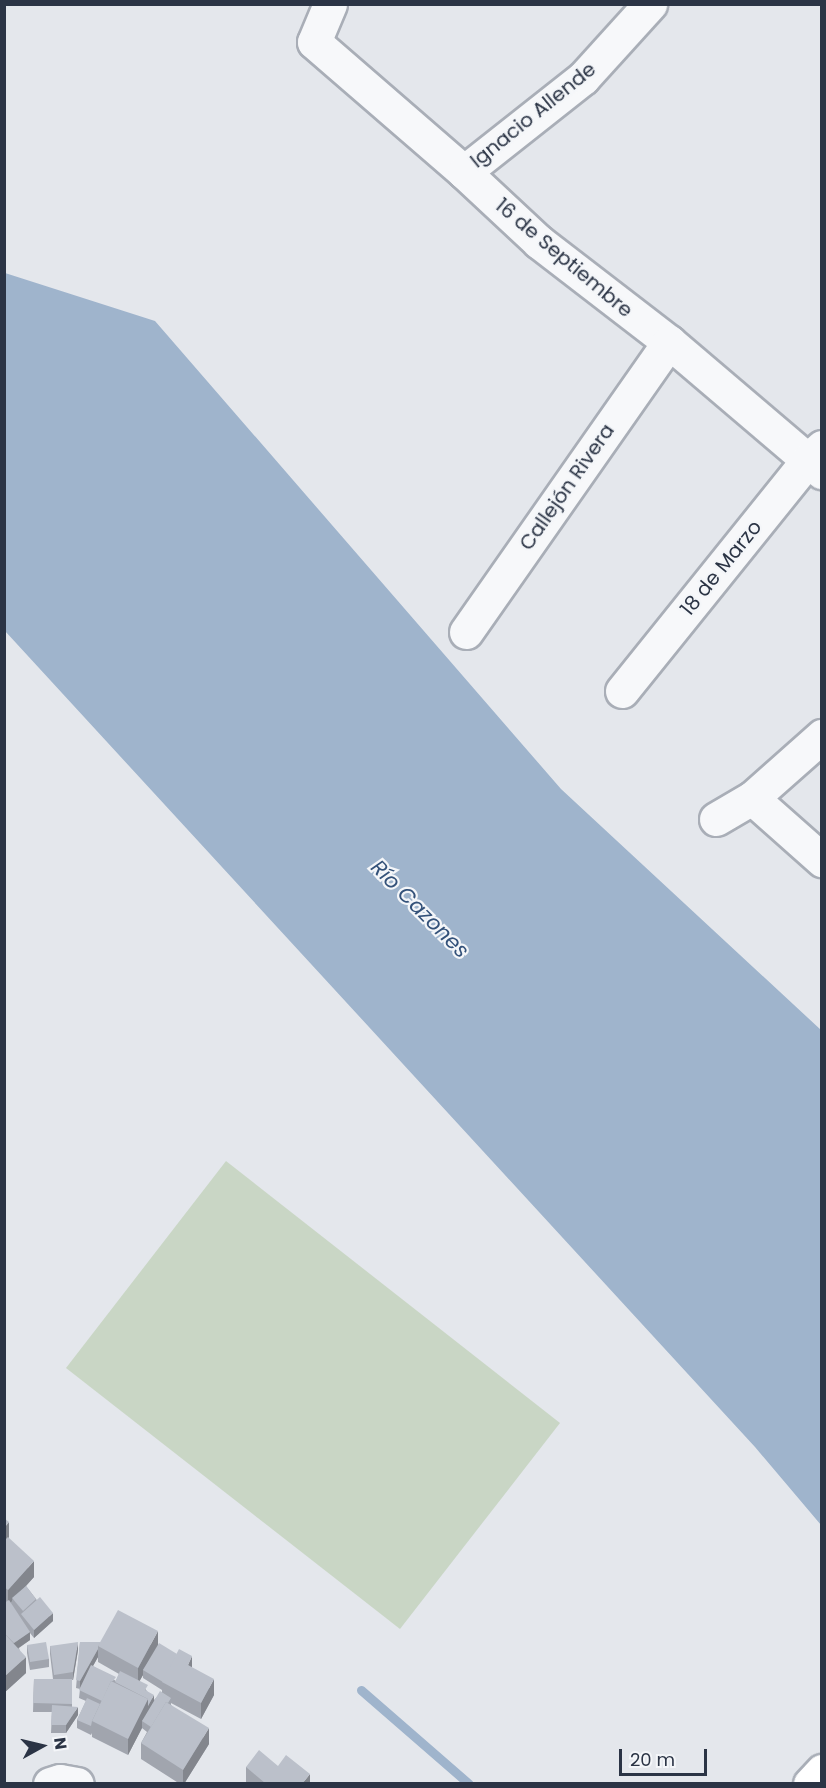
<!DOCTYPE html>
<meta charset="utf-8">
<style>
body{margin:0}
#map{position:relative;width:826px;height:1788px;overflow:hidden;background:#e4e7ec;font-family:Poppins,sans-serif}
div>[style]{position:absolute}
.green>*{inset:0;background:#c9d6c5}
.water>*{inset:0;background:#9fb4cc}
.stream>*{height:9px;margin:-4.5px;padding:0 4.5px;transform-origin:4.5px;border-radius:4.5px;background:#9fb4cc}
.roads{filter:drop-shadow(2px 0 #a9aeb7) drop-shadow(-2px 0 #a9aeb7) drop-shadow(0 2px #a9aeb7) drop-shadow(0 -2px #a9aeb7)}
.street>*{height:33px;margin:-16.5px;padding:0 16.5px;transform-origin:16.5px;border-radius:16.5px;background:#f7f8fa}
.primary>*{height:33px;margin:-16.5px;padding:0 16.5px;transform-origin:16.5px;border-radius:16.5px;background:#fff}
.wall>*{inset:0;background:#a1a5ae}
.shaded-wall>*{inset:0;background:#83868d}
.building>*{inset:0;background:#bbc0ca}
span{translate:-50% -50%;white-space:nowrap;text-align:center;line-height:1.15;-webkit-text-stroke:4.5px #f4f6f9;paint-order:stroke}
.street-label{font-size:20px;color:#2b3445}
.water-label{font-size:21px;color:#34527a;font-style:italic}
.frame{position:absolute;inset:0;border:6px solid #2b3445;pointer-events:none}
.north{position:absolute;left:12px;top:1716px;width:60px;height:60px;-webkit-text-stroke:4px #f4f6f9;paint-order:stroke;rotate:82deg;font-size:16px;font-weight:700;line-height:24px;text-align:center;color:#2b3445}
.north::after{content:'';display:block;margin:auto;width:21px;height:27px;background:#2b3445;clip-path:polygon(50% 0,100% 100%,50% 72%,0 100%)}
.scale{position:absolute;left:619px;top:1749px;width:88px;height:27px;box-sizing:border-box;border:3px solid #2b3445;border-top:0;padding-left:8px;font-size:18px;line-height:21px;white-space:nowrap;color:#2b3445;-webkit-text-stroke:4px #f4f6f9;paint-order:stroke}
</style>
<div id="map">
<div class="green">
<i style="clip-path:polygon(226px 1161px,560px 1423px,400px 1629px,66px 1368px)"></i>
</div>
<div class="water">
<i style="clip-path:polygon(5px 273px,155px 321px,561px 789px,821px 1030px,821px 1525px,755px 1447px,5px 631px)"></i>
</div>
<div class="stream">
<i style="left:361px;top:1690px;width:143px;rotate:41deg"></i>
</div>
<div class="roads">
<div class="street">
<i style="left:330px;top:4px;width:41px;rotate:112.8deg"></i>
<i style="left:314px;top:42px;width:198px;rotate:40.9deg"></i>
<i style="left:464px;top:172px;width:103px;rotate:43deg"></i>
<i style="left:539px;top:242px;width:164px;rotate:37.6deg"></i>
<i style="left:669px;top:342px;width:201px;rotate:40.4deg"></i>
<i style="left:464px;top:172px;width:152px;rotate:-38.3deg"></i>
<i style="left:583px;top:78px;width:100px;rotate:-47.8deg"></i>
<i style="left:466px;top:632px;width:354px;rotate:-55deg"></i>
<i style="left:622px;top:691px;width:297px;rotate:-51.2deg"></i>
<i style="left:808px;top:460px;width:19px;rotate:-43deg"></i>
<i style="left:752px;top:798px;width:94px;rotate:41.5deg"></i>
<i style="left:716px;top:819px;width:42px;rotate:-30.3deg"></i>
<i style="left:752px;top:798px;width:94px;rotate:-41.5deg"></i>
<i style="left:50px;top:1784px;width:10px;rotate:-17deg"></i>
<i style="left:60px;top:1781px;width:17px;rotate:10deg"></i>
</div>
<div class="primary">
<i style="left:810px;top:1784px;width:18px;rotate:-47deg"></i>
</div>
</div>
<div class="wall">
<i style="clip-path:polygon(4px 1518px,9px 1539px,34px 1577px,26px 1586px,53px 1621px,34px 1638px,30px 1633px,30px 1640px,19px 1648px,26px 1673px,4px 1693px)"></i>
<i style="clip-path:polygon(evenodd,80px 1642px,158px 1645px,192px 1668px,214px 1695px,201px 1719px,171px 1703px,171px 1705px,209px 1744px,184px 1784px,180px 1784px,141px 1759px,141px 1743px,147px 1732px,142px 1728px,128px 1755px,92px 1737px,92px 1733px,91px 1735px,77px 1728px,77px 1720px,86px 1701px,79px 1698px,80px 1689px,76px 1688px,80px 1642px,98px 1657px,98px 1662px,119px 1674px,116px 1681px,93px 1666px,98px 1657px,80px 1642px,143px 1675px,143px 1678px,162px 1690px,162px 1692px,154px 1700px,139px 1681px,143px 1675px)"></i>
<i style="clip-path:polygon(27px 1645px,49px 1659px,49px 1667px,30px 1670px,27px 1653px)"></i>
<i style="clip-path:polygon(50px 1646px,78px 1650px,73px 1680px,72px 1680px,72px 1707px,78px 1715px,66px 1733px,51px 1733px,52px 1712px,33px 1712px,34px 1679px,53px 1679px,50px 1654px)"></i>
<i style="clip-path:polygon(278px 1766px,310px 1784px,246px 1783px,246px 1767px)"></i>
</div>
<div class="shaded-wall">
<i style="clip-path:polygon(9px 1522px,9px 1544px,4px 1550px,4px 1528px)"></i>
<i style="clip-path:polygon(34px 1561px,34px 1577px,13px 1600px,12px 1598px,12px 1601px,8px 1606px,8px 1590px)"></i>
<i style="clip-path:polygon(53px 1613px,53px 1621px,34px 1638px,34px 1630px)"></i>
<i style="clip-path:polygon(158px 1631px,158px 1647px,143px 1670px,143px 1675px,138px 1684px,138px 1668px)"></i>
<i style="clip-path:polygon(30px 1632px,30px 1640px,11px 1653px,11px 1645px)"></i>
<i style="clip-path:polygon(78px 1642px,78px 1650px,73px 1680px,73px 1672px)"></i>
<i style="clip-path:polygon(98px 1649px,98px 1657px,80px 1689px,80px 1681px)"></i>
<i style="clip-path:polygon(192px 1656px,192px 1672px,188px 1665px)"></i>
<i style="clip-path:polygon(26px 1657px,26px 1673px,4px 1693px,4px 1677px)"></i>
<i style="clip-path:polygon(214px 1679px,214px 1695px,201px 1719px,201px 1703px)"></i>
<i style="clip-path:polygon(154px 1695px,154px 1703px,148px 1714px,148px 1706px)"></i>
<i style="clip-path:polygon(148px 1699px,148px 1715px,142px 1721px,142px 1728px,128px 1755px,128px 1739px)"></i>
<i style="clip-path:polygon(78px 1707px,78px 1715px,66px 1733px,66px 1725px)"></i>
<i style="clip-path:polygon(209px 1728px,209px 1744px,184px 1784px,183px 1784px,183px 1770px)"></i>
<i style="clip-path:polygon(310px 1774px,310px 1784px,302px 1784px)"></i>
</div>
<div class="building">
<i style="clip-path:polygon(4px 1518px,9px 1522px,4px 1528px)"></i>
<i style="clip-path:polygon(8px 1537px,34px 1561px,8px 1590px,4px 1587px,4px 1541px)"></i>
<i style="clip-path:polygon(26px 1586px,36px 1599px,23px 1611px,12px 1598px)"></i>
<i style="clip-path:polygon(40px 1597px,53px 1613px,34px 1630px,21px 1614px)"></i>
<i style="clip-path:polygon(9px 1600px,30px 1632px,14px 1643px,4px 1633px,4px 1603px)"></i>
<i style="clip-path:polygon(118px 1610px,158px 1631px,138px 1668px,98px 1646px)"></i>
<i style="clip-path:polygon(4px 1633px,26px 1657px,4px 1677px)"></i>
<i style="clip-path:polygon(46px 1642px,49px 1659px,30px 1662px,27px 1645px)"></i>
<i style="clip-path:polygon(78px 1642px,73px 1672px,54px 1675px,50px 1646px)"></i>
<i style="clip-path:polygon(80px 1642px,101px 1642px,98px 1646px,98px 1649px,80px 1681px,76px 1680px)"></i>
<i style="clip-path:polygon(159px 1643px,177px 1654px,163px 1682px,143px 1670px)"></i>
<i style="clip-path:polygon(179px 1649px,192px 1656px,188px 1665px,214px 1679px,201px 1703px,162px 1682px)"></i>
<i style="clip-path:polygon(91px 1665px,116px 1677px,113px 1681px,111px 1681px,102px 1701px,79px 1690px)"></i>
<i style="clip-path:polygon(120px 1671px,148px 1685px,145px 1690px,154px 1695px,148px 1706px,148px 1699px,115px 1682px)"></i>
<i style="clip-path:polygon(34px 1679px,72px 1679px,72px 1704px,33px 1703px)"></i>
<i style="clip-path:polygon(111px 1681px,148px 1699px,128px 1739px,92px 1721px)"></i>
<i style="clip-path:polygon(160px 1691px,171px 1698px,168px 1703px,166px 1702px,151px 1727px,142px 1721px)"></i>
<i style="clip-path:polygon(87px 1698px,100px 1704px,92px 1721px,91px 1726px,77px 1720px)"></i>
<i style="clip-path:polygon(166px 1702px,209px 1728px,183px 1770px,141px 1743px)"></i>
<i style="clip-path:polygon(52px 1705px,78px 1707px,66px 1725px,51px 1725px)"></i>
<i style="clip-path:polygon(259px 1750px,278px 1766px,286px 1755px,310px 1774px,302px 1784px,264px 1784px,265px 1783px,246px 1767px)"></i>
</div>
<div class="street-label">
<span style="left:533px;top:115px;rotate:-39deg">Ignacio Allende</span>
<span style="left:564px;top:258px;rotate:40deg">16 de Septiembre</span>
<span style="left:567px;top:487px;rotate:-55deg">Callejón Rivera</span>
<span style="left:721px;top:568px;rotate:-51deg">18 de Marzo</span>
</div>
<div class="water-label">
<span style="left:420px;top:909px;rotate:45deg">Río Cazones</span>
</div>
<div class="frame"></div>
<div class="north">N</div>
<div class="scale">20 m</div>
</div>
